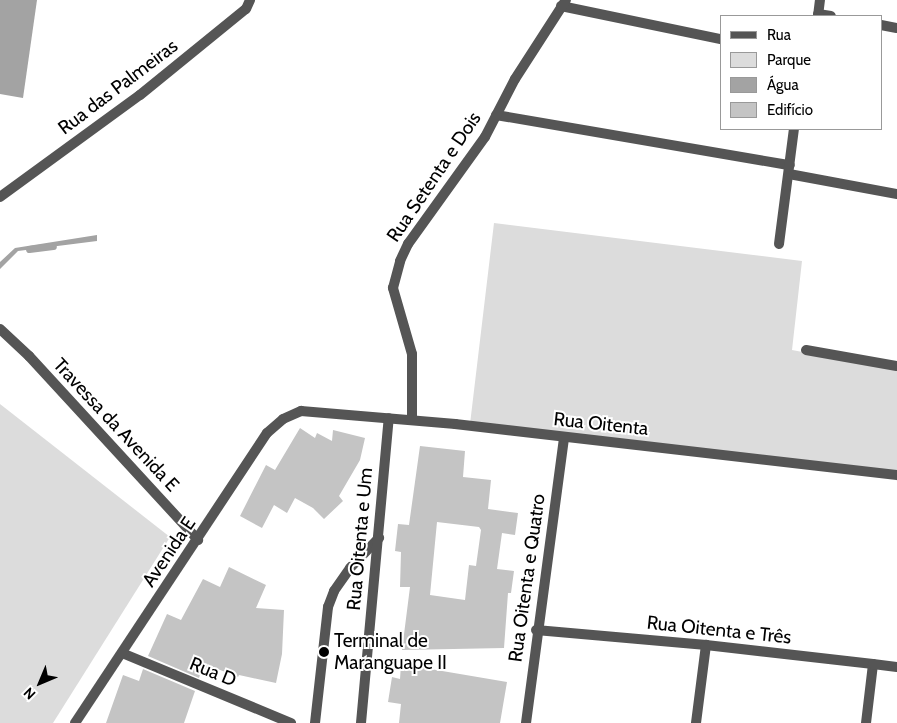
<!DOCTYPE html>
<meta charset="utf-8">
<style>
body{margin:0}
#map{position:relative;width:897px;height:723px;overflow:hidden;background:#fff;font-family:Cabin,sans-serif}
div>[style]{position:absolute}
.green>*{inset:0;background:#dcdcdc}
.water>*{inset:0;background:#a3a3a3}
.stream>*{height:7px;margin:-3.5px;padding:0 3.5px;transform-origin:3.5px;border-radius:3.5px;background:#a3a3a3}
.building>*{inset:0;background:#c4c4c4}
.service>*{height:10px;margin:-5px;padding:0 5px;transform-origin:5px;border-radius:5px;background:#555}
.minor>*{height:10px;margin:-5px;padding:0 5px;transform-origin:5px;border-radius:5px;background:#555}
.tertiary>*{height:10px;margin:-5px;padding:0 5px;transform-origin:5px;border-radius:5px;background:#555}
.dots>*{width:14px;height:14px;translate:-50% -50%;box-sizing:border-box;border:2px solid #fff;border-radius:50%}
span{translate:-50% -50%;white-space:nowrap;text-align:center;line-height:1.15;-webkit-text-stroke:4px #fff;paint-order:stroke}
.street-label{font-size:19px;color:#000}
.poi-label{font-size:19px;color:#000}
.left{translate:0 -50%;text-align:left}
.legend{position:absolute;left:720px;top:15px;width:162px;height:115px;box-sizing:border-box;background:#fff;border:1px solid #999;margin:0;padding:6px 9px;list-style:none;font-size:15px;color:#000}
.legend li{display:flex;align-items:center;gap:10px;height:25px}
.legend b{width:25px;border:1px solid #999}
.north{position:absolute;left:15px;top:658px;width:50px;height:50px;-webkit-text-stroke:4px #fff;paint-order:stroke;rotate:225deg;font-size:14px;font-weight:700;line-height:20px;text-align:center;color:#000}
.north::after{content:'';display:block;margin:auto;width:18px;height:22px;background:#000;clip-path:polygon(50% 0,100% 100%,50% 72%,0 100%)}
</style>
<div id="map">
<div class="green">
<i style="clip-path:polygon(494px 223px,802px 261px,792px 350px,897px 370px,897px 476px,470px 424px)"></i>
<i style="clip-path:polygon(0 404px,170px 537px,53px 723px,0 723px)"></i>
</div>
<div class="water">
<i style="clip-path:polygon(0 0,37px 0,23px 98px,0 94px)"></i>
<i style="clip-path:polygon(97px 235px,97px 241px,18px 251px,0 269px,0 262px,15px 248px)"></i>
</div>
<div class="stream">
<i style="left:29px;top:249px;width:24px;rotate:-7deg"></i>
</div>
<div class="building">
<i style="clip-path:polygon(300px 428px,315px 438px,317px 433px,332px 441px,333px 430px,365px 438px,360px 460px,339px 496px,343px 501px,324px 519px,313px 508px,295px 498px,287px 513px,274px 505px,262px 528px,240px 516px,266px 465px,275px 470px)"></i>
<i style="clip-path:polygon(evenodd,420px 446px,465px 451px,463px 477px,491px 480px,488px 509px,518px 513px,515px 535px,502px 533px,497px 569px,514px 571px,511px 593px,508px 593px,504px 648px,402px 650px,410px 587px,400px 587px,401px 552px,395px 551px,398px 524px,409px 525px,420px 446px,437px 522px,479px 527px,481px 530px,476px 566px,469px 565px,465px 600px,430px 595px,437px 522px)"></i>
<i style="clip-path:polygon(229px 567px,266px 585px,256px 608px,284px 610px,282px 654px,276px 683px,239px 675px,238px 677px,215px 668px,211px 676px,201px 672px,199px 678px,148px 656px,167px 614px,181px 620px,203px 579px,220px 587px)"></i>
<i style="clip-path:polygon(401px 664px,507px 682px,500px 723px,399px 723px,401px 704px,388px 702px,392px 677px,400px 679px)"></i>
<i style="clip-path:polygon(143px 669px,195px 691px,184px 723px,106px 723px,123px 675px,139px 681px)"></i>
</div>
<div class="service">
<i style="left:0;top:197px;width:173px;rotate:-36.1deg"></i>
<i style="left:140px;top:95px;width:136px;rotate:-39.1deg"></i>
<i style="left:246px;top:9px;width:10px;rotate:-66deg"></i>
<i style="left:0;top:329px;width:40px;rotate:43deg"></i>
<i style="left:29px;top:356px;width:250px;rotate:47.4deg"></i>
<i style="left:315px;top:723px;width:117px;rotate:-83.6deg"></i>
<i style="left:328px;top:607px;width:17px;rotate:-69deg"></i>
<i style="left:334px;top:591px;width:28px;rotate:-55deg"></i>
<i style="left:350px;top:568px;width:42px;rotate:-46deg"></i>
</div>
<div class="minor">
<i style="left:561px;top:6px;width:163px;rotate:11.7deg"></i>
<i style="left:818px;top:14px;width:13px;rotate:9deg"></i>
<i style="left:818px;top:16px;width:16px;rotate:-83deg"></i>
<i style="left:881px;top:25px;width:16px;rotate:11deg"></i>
<i style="left:496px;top:115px;width:298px;rotate:9.7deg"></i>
<i style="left:789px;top:174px;width:110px;rotate:10.5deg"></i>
<i style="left:779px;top:244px;width:116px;rotate:-82.6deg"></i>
<i style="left:806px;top:350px;width:92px;rotate:10deg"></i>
<i style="left:412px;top:419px;width:65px;rotate:-90deg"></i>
<i style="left:412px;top:354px;width:69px;rotate:-106.1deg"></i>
<i style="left:393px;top:288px;width:28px;rotate:-75deg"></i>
<i style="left:400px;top:261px;width:19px;rotate:-65deg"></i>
<i style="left:408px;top:244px;width:132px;rotate:-54.3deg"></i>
<i style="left:485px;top:137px;width:65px;rotate:-62.7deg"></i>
<i style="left:515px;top:79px;width:94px;rotate:-57.2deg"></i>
<i style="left:536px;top:630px;width:171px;rotate:5deg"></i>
<i style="left:706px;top:645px;width:168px;rotate:6.5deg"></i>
<i style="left:122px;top:653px;width:183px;rotate:22.5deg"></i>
<i style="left:526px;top:723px;width:288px;rotate:-82.4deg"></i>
<i style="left:696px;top:723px;width:79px;rotate:-82.7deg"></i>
</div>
<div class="tertiary">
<i style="left:75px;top:723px;width:348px;rotate:-56.5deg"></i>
<i style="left:267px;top:433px;width:21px;rotate:-41deg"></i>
<i style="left:283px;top:419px;width:20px;rotate:-24deg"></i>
<i style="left:301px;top:411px;width:155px;rotate:4.8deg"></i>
<i style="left:455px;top:424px;width:445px;rotate:6.6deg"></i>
<i style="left:361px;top:723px;width:306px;rotate:-84.8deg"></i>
<i style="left:866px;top:723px;width:59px;rotate:-83.2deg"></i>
<i style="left:873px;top:664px;width:24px;rotate:7deg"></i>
</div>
<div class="dots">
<i style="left:324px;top:652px;background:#000"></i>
</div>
<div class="street-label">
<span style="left:118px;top:87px;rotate:-37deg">Rua das Palmeiras</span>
<span style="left:434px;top:177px;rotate:-56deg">Rua Setenta e Dois</span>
<span style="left:601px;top:424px;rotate:6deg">Rua Oitenta</span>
<span style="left:116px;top:425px;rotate:47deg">Travessa da Avenida E</span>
<span style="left:360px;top:539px;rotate:-85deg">Rua Oitenta e Um</span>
<span style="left:169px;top:552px;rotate:-56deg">Avenida E</span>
<span style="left:527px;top:578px;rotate:-82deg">Rua Oitenta e Quatro</span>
<span style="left:719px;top:630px;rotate:6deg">Rua Oitenta e Três</span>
<span style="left:213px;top:672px;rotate:22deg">Rua D</span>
</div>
<div class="poi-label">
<span class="left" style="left:334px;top:652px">Terminal de<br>Maranguape II</span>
</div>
<ul class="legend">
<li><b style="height:6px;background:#555"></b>Rua</li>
<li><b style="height:14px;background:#dcdcdc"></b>Parque</li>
<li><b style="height:14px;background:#a3a3a3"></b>Água</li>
<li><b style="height:14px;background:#c4c4c4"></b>Edifício</li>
</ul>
<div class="north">N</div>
</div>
